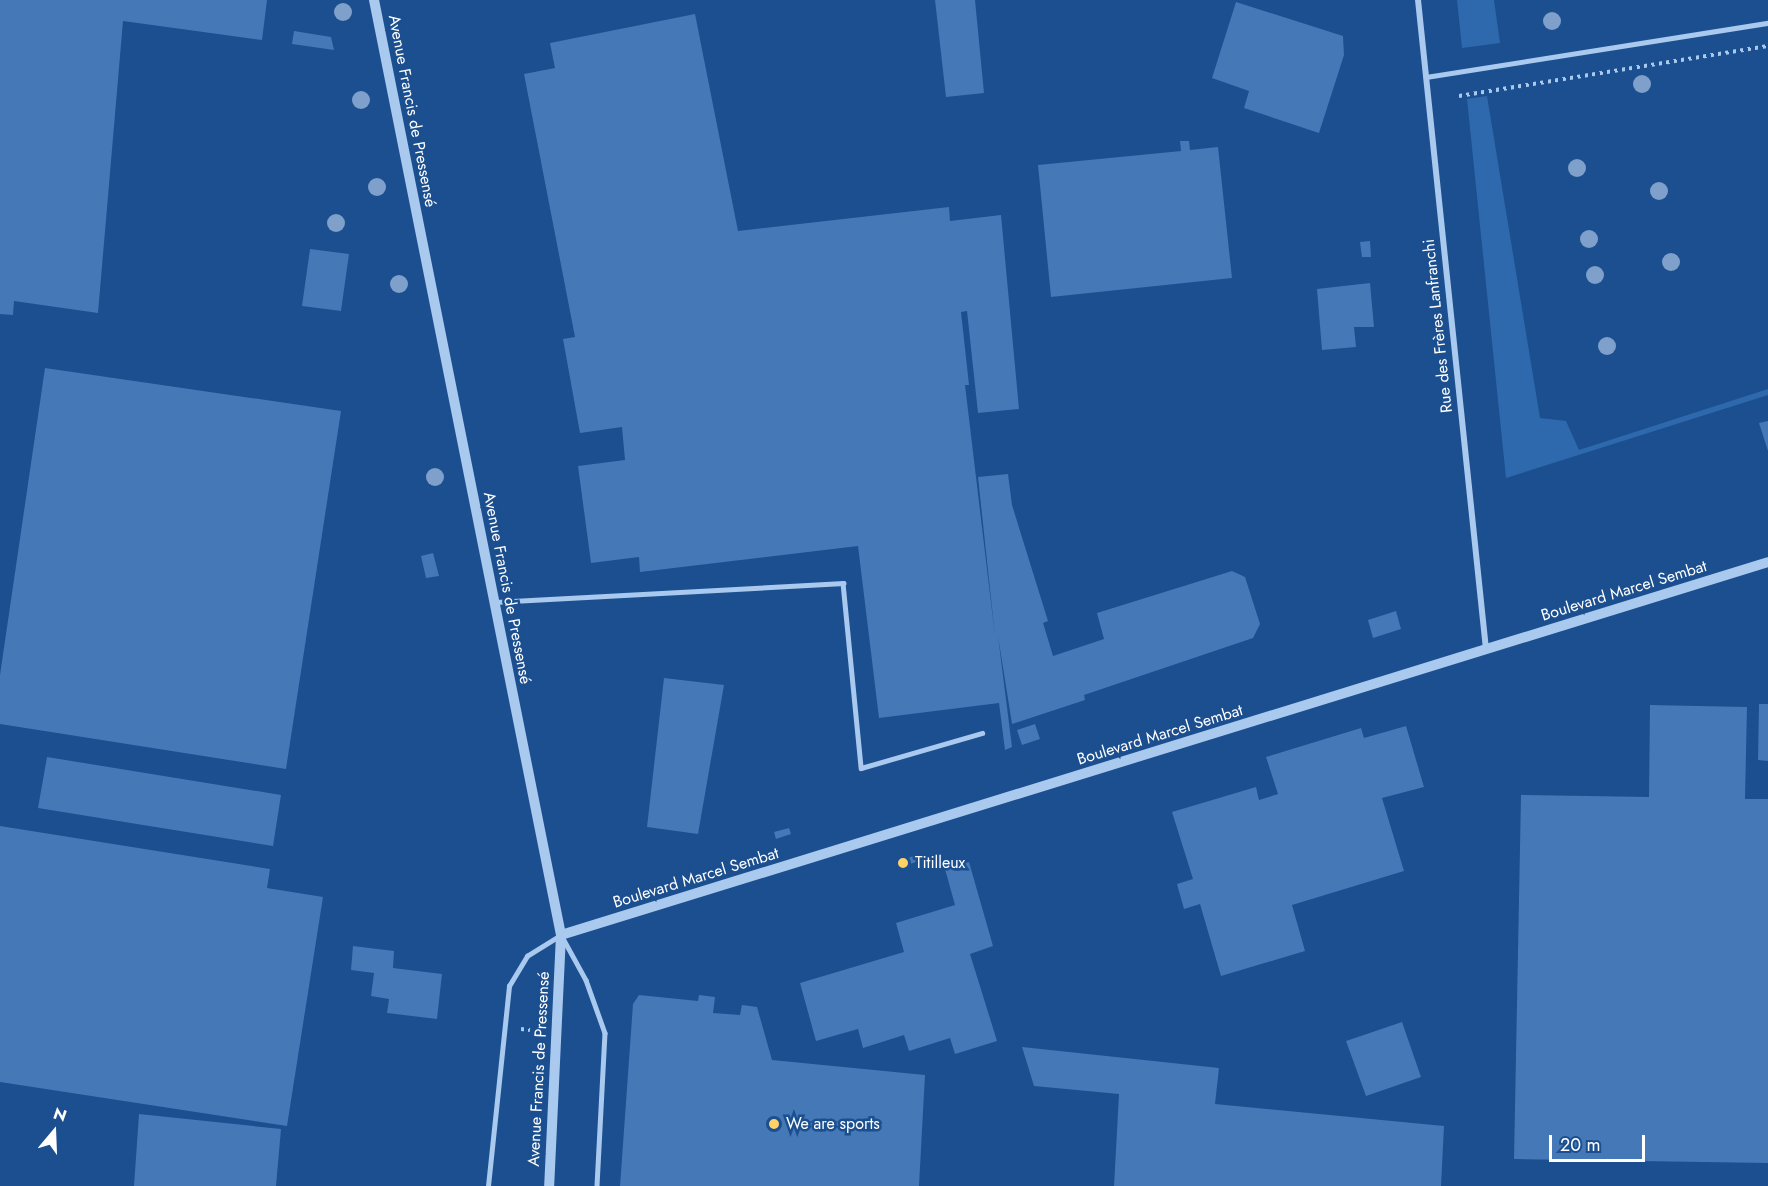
<!DOCTYPE html>
<meta charset="utf-8">
<style>
body{margin:0}
#map{position:relative;width:1768px;height:1186px;overflow:hidden;background:#1b4f8f;font-family:Jost,sans-serif}
div>[style]{position:absolute}
.green>*{inset:0;background:#2e69ad}
.building>*{inset:0;background:#4478b7}
.path>*{height:4px;margin-top:-2px;transform-origin:0;background:repeating-linear-gradient(90deg,#a9c9ee 0 3px,transparent 0 7.5px)}
.service>*{height:4.5px;margin:-2.25px;padding:0 2.25px;transform-origin:2.25px;border-radius:2.25px;background:#a9c9ee}
.minor>*{height:6px;margin:-3px;padding:0 3px;transform-origin:3px;border-radius:3px;background:#a9c9ee}
.tertiary>*{height:10px;margin:-5px;padding:0 5px;transform-origin:5px;border-radius:5px;background:#a9c9ee}
.trees>*{width:18px;height:18px;margin:-9px;border-radius:50%;background:#7ea0ca}
.dots>*{width:16px;height:16px;translate:-50% -50%;box-sizing:border-box;border:3px solid #1b4f8f;border-radius:50%}
span{translate:-50% -50%;white-space:nowrap;text-align:center;line-height:1.15;-webkit-text-stroke:5px #1b4f8f;paint-order:stroke}
.street-label{font-size:16px;color:#fff}
.poi-label{font-size:16px;color:#fff}
.left{translate:0 -50%;text-align:left}
.north{position:absolute;left:24px;top:1102px;width:60px;height:60px;-webkit-text-stroke:4px #1b4f8f;paint-order:stroke;rotate:19deg;font-size:16px;font-weight:700;line-height:24px;text-align:center;color:#fff}
.north::after{content:'';display:block;margin:auto;width:21px;height:27px;background:#fff;clip-path:polygon(50% 0,100% 100%,50% 72%,0 100%)}
.scale{position:absolute;left:1549px;top:1135px;width:96px;height:27px;box-sizing:border-box;border:3px solid #fff;border-top:0;padding-left:8px;font-size:18px;line-height:21px;white-space:nowrap;color:#fff;-webkit-text-stroke:4px #1b4f8f;paint-order:stroke}
</style>
<div id="map">
<div class="green">
<i style="clip-path:polygon(1457px 0,1494px 0,1500px 43px,1462px 48px)"></i>
<i style="clip-path:polygon(1487px 96px,1540px 418px,1566px 421px,1579px 450px,1768px 389px,1768px 395px,1506px 478px,1467px 99px)"></i>
</div>
<div class="building">
<i style="clip-path:polygon(0 0,267px 0,262px 40px,123px 21px,98px 313px,14px 301px,13px 315px,0 314px)"></i>
<i style="clip-path:polygon(935px 0,975px 0,984px 93px,946px 97px)"></i>
<i style="clip-path:polygon(1236px 2px,1343px 36px,1344px 55px,1319px 133px,1244px 108px,1249px 91px,1212px 78px)"></i>
<i style="clip-path:polygon(695px 14px,738px 231px,949px 207px,950px 221px,1001px 215px,1019px 409px,978px 413px,967px 311px,961px 312px,969px 385px,965px 385px,995px 636px,978px 477px,1008px 474px,1012px 505px,1048px 621px,1043px 623px,1053px 656px,1104px 639px,1097px 613px,1232px 571px,1245px 577px,1260px 624px,1253px 638px,1084px 695px,1085px 700px,1012px 724px,998px 636px,1012px 747px,1005px 750px,999px 703px,879px 718px,858px 546px,640px 572px,639px 557px,591px 563px,578px 466px,625px 460px,622px 427px,580px 433px,563px 339px,575px 337px,524px 74px,555px 68px,550px 43px)"></i>
<i style="clip-path:polygon(294px 31px,331px 37px,334px 50px,292px 44px)"></i>
<i style="clip-path:polygon(1180px 141px,1189px 141px,1190px 150px,1218px 147px,1232px 278px,1051px 297px,1038px 165px,1181px 151px)"></i>
<i style="clip-path:polygon(1370px 241px,1371px 257px,1362px 257px,1360px 242px)"></i>
<i style="clip-path:polygon(310px 249px,349px 254px,341px 311px,302px 306px)"></i>
<i style="clip-path:polygon(1370px 283px,1374px 327px,1354px 327px,1356px 347px,1322px 350px,1317px 289px)"></i>
<i style="clip-path:polygon(45px 368px,341px 411px,286px 769px,0 724px,0 675px)"></i>
<i style="clip-path:polygon(1768px 421px,1768px 451px,1759px 423px)"></i>
<i style="clip-path:polygon(433px 553px,439px 576px,426px 578px,421px 556px)"></i>
<i style="clip-path:polygon(1396px 611px,1401px 629px,1373px 638px,1368px 620px)"></i>
<i style="clip-path:polygon(664px 678px,724px 685px,698px 834px,647px 827px)"></i>
<i style="clip-path:polygon(1759px 704px,1768px 704px,1768px 761px,1758px 760px)"></i>
<i style="clip-path:polygon(1650px 705px,1747px 707px,1745px 799px,1768px 799px,1768px 1163px,1514px 1159px,1521px 795px,1649px 797px)"></i>
<i style="clip-path:polygon(1035px 724px,1040px 739px,1022px 745px,1017px 730px)"></i>
<i style="clip-path:polygon(1406px 726px,1424px 787px,1382px 798px,1404px 871px,1292px 905px,1305px 951px,1221px 976px,1200px 904px,1184px 909px,1177px 884px,1193px 879px,1172px 812px,1256px 787px,1259px 800px,1278px 794px,1266px 757px,1361px 728px,1364px 738px)"></i>
<i style="clip-path:polygon(47px 757px,281px 795px,273px 846px,38px 808px)"></i>
<i style="clip-path:polygon(0 826px,270px 869px,267px 888px,323px 897px,287px 1126px,0 1082px)"></i>
<i style="clip-path:polygon(789px 828px,791px 834px,776px 839px,774px 832px)"></i>
<i style="clip-path:polygon(914px 856px,916px 862px,901px 867px,899px 861px)"></i>
<i style="clip-path:polygon(969px 862px,993px 946px,970px 954px,997px 1041px,955px 1054px,950px 1038px,909px 1051px,904px 1035px,863px 1048px,858px 1029px,816px 1041px,800px 983px,904px 952px,896px 923px,955px 905px,945px 869px)"></i>
<i style="clip-path:polygon(353px 946px,394px 951px,393px 968px,442px 974px,437px 1019px,387px 1013px,389px 999px,371px 996px,374px 973px,351px 970px)"></i>
<i style="clip-path:polygon(639px 995px,698px 1001px,699px 995px,715px 997px,713px 1013px,740px 1015px,742px 1005px,757px 1007px,772px 1060px,925px 1075px,919px 1186px,620px 1186px,633px 1004px)"></i>
<i style="clip-path:polygon(1402px 1022px,1421px 1077px,1366px 1096px,1346px 1041px)"></i>
<i style="clip-path:polygon(1022px 1047px,1219px 1068px,1215px 1104px,1444px 1126px,1441px 1186px,1114px 1186px,1119px 1094px,1034px 1086px)"></i>
<i style="clip-path:polygon(139px 1114px,281px 1129px,276px 1186px,134px 1186px)"></i>
</div>
<div class="path">
<i style="left:1459px;top:96px;width:313px;rotate:-9.2deg"></i>
<i style="left:521px;top:1029px;width:9px;rotate:6deg"></i>
</div>
<div class="service">
<i style="left:1426px;top:77px;width:346px;rotate:-9deg"></i>
<i style="left:495px;top:602px;width:349px;rotate:-3.1deg"></i>
<i style="left:843px;top:583px;width:186px;rotate:84.4deg"></i>
<i style="left:861px;top:768px;width:126px;rotate:-16.1deg"></i>
<i style="left:564px;top:940px;width:46px;rotate:61.2deg"></i>
<i style="left:586px;top:980px;width:56px;rotate:70.3deg"></i>
<i style="left:605px;top:1033px;width:153px;rotate:93deg"></i>
<i style="left:488px;top:1186px;width:201px;rotate:-84deg"></i>
<i style="left:509px;top:986px;width:35px;rotate:-59deg"></i>
<i style="left:527px;top:956px;width:38px;rotate:-32deg"></i>
</div>
<div class="minor">
<i style="left:1418px;top:0;width:653px;rotate:84.02deg"></i>
</div>
<div class="tertiary">
<i style="left:374px;top:0;width:954px;rotate:78.69deg"></i>
<i style="left:561px;top:935px;width:251px;rotate:92.7deg"></i>
<i style="left:561px;top:935px;width:1263px;rotate:-17.17deg"></i>
</div>
<div class="trees">
<i style="left:343px;top:12px"></i>
<i style="left:1552px;top:21px"></i>
<i style="left:1642px;top:84px"></i>
<i style="left:361px;top:100px"></i>
<i style="left:1577px;top:168px"></i>
<i style="left:377px;top:187px"></i>
<i style="left:1659px;top:191px"></i>
<i style="left:336px;top:223px"></i>
<i style="left:1589px;top:239px"></i>
<i style="left:1671px;top:262px"></i>
<i style="left:1595px;top:275px"></i>
<i style="left:399px;top:284px"></i>
<i style="left:1607px;top:346px"></i>
<i style="left:435px;top:477px"></i>
</div>
<div class="dots">
<i style="left:903px;top:863px;background:#ffd166"></i>
<i style="left:774px;top:1124px;background:#ffd166"></i>
</div>
<div class="street-label">
<span style="left:412px;top:111px;rotate:79deg">Avenue Francis de Pressensé</span>
<span style="left:1438px;top:326px;rotate:-96deg">Rue des Frères Lanfranchi</span>
<span style="left:507px;top:588px;rotate:79deg">Avenue Francis de Pressensé</span>
<span style="left:1624px;top:591px;rotate:-17deg">Boulevard Marcel Sembat</span>
<span style="left:1160px;top:735px;rotate:-17deg">Boulevard Marcel Sembat</span>
<span style="left:696px;top:878px;rotate:-17deg">Boulevard Marcel Sembat</span>
<span style="left:539px;top:1069px;rotate:-87deg">Avenue Francis de Pressensé</span>
</div>
<div class="poi-label">
<span class="left" style="left:915px;top:863px">Titilleux</span>
<span class="left" style="left:786px;top:1124px">We are sports</span>
</div>
<div class="north">N</div>
<div class="scale">20 m</div>
</div>
